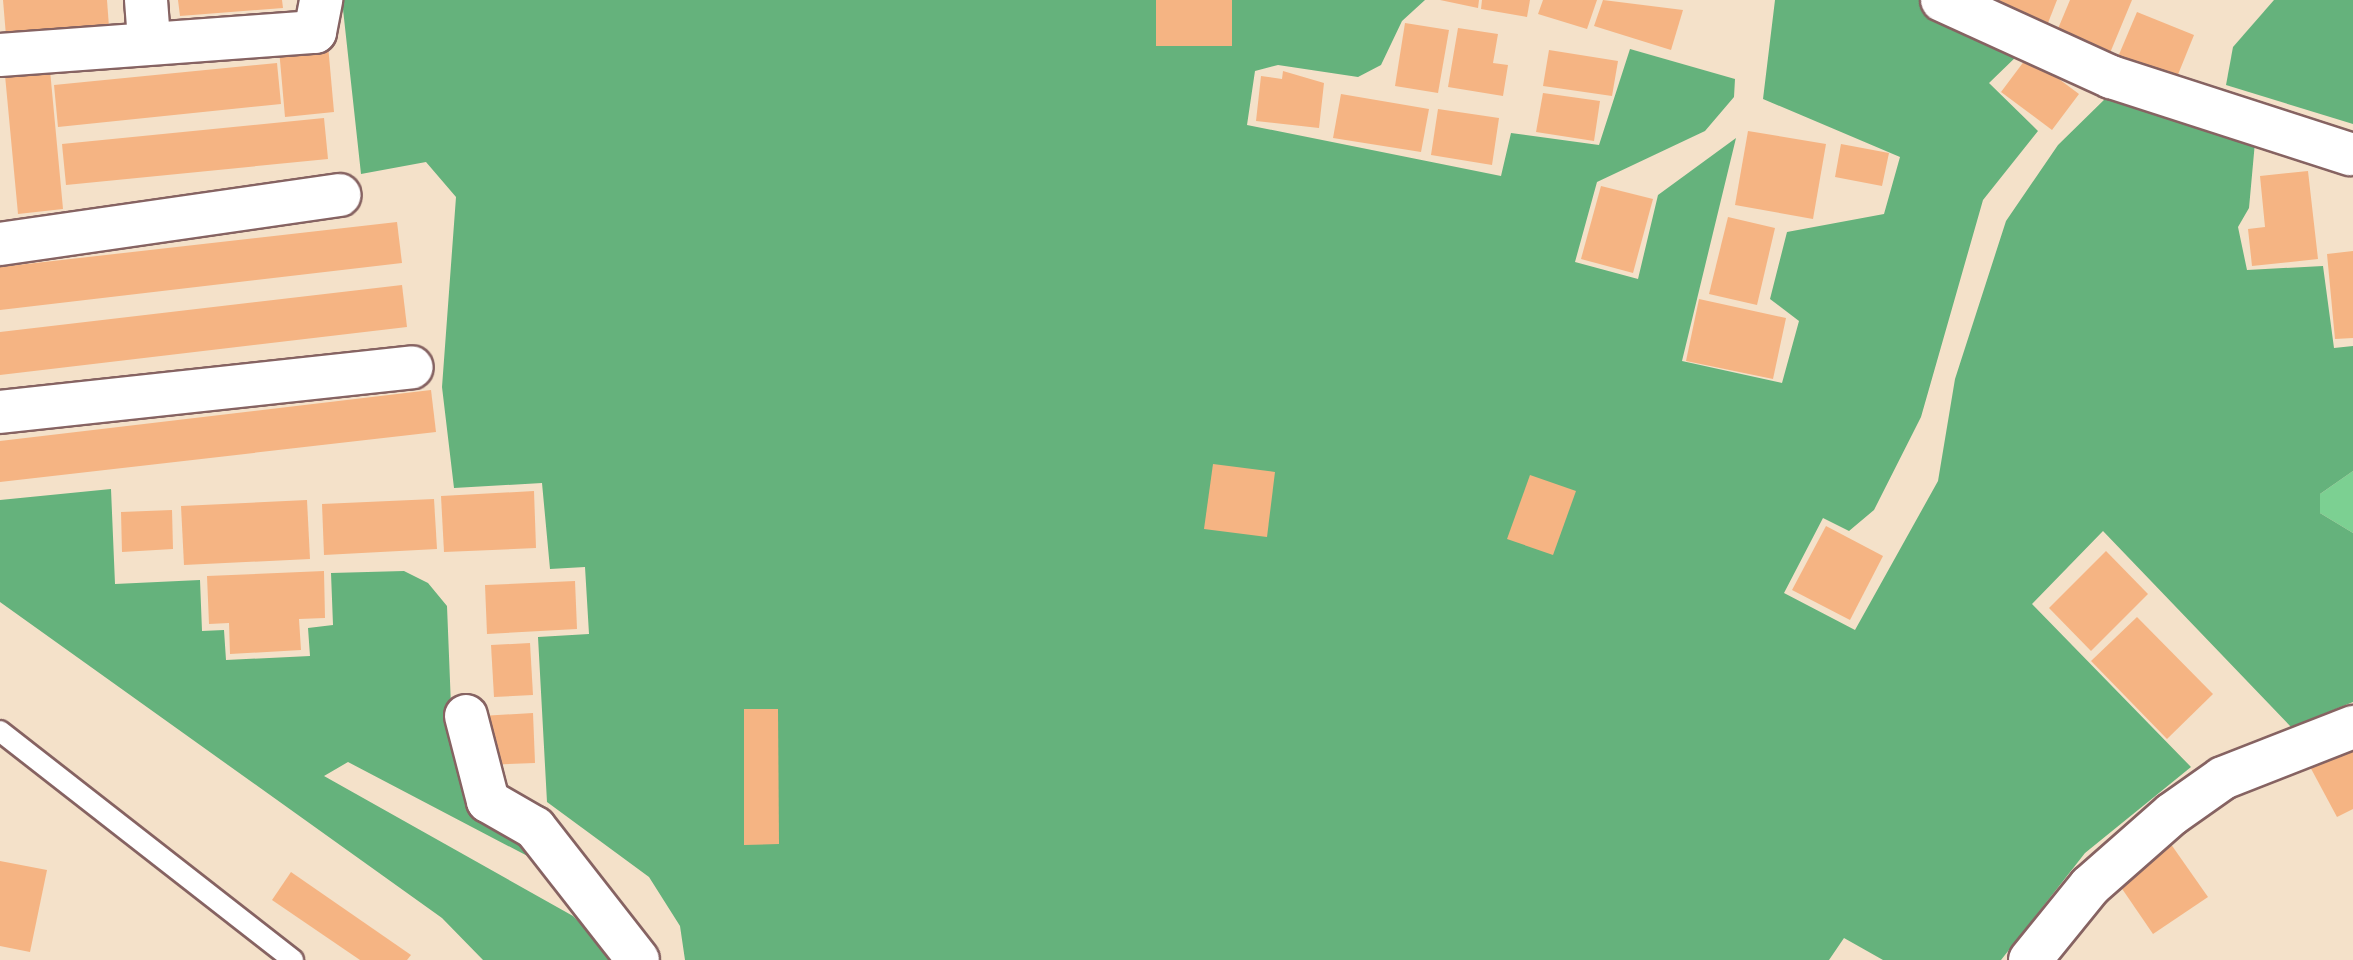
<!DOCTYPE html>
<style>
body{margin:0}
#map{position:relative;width:2353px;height:960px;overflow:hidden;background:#f4e1c9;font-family:"IM FELL English",serif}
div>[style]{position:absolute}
.green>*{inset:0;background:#7cd092}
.forest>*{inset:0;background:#65b27c}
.building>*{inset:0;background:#f5b483}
.roads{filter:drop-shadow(2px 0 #866362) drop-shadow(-2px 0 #866362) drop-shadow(0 2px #866362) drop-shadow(0 -2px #866362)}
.lane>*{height:20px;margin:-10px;padding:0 10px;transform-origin:10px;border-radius:10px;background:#fff}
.street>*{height:42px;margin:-21px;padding:0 21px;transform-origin:21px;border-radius:21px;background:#fff}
span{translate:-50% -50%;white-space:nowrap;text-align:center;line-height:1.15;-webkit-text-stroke:9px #f6f6f2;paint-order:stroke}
</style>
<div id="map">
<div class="green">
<i style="clip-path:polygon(2353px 471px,2353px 533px,2320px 513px,2320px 494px)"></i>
</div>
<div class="forest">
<i style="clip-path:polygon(342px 0,1425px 0,1402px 21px,1381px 65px,1358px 77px,1278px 65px,1255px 71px,1247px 125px,1501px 176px,1511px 133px,1599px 145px,1630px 49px,1735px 79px,1734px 97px,1705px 131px,1597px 182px,1575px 262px,1638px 279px,1658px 195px,1736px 138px,1682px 361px,1782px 383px,1799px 321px,1770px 299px,1787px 232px,1884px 214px,1900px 157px,1763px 99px,1775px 0,1921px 0,2020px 53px,1989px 83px,2038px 131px,1983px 200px,1921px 417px,1874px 510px,1849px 531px,1823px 518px,1784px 593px,1855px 630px,1938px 481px,1955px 379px,2006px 221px,2058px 145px,2108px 96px,2255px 142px,2249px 208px,2238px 227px,2247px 270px,2323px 266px,2334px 348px,2353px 346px,2353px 471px,2320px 494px,2320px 513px,2353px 533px,2353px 702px,2291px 727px,2103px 531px,2032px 604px,2191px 767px,2085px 853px,2001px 960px,1883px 960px,1844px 938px,1829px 960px,685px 960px,680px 926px,649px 877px,547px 802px,538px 637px,589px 634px,585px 567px,550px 569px,542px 483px,454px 488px,442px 387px,456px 197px,426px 162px,361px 174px)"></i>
<i style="clip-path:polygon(2274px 0,2353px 0,2353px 124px,2226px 85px,2233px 47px)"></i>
<i style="clip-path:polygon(111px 489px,115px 584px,200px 580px,202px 631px,224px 630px,226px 660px,310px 656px,308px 628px,333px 625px,331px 573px,404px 571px,428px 583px,447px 606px,453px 756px,481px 806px,577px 882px,348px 762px,324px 776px,573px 916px,617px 960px,483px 960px,442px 918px,0 602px,0 500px)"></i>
</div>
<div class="building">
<i style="clip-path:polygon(3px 0,107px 0,109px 27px,6px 36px)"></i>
<i style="clip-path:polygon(178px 0,282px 0,283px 8px,180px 16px)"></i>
<i style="clip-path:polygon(1156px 0,1232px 0,1232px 46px,1156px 46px)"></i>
<i style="clip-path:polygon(1440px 0,1479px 0,1478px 8px)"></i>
<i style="clip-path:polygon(1482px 0,1530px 0,1527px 17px,1481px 9px)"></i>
<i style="clip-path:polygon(1543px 0,1597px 0,1587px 29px,1538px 14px)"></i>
<i style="clip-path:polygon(1603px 0,1683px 10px,1671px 50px,1594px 26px)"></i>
<i style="clip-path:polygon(1995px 0,2057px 0,2046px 28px)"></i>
<i style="clip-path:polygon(2070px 0,2132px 0,2105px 65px,2052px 43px)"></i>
<i style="clip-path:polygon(2137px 12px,2194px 35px,2177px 77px,2112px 71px)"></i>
<i style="clip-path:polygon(1405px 23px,1449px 30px,1438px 93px,1395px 86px)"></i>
<i style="clip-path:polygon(1458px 28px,1498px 34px,1493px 63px,1508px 65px,1503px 96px,1448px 87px)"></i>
<i style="clip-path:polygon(328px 45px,334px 112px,285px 117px,279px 49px)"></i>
<i style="clip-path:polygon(1549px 50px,1618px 61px,1612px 96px,1543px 86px)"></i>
<i style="clip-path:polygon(2028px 56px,2079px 94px,2052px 130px,2001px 92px)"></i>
<i style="clip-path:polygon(277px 63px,281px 104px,58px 127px,54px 85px)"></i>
<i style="clip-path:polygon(50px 70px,63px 209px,18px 214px,5px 75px)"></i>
<i style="clip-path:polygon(1283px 71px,1324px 83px,1319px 128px,1256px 121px,1261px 76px,1282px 79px)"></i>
<i style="clip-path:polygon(1543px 93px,1600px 101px,1594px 141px,1536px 132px)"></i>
<i style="clip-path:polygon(1341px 94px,1429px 109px,1421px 152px,1333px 138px)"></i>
<i style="clip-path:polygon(1438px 109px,1499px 118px,1492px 165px,1431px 155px)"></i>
<i style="clip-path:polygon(324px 118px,328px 159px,66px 185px,62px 144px)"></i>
<i style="clip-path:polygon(1748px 131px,1826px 144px,1813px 219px,1735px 205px)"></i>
<i style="clip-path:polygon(1841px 144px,1889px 153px,1882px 186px,1835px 177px)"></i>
<i style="clip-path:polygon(2308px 171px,2318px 259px,2252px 266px,2248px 229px,2265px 227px,2260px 176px)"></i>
<i style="clip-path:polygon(1601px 186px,1653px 199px,1633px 273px,1581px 259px)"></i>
<i style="clip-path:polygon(1728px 217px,1775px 228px,1757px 305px,1709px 294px)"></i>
<i style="clip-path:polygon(397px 222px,402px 263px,0 310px,0 267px)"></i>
<i style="clip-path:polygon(2353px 251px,2353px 338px,2335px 339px,2327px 254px)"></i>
<i style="clip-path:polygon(402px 285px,407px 327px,0 375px,0 332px)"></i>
<i style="clip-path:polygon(1699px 299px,1786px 318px,1773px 379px,1686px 361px)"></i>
<i style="clip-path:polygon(431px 390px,436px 432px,0 482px,0 441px)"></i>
<i style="clip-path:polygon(1213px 464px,1275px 472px,1267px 537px,1204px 529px)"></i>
<i style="clip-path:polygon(1530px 475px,1576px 491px,1553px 555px,1507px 539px)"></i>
<i style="clip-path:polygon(534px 491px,536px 548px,444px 552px,441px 496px)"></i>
<i style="clip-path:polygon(434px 499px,437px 549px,324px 555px,322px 504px)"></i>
<i style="clip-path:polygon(307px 500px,310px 559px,184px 565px,181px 506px)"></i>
<i style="clip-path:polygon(172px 510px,173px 549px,122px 552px,121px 512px)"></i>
<i style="clip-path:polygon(1826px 526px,1883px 556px,1850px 620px,1792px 590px)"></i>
<i style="clip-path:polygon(2106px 551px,2148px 594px,2091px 651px,2049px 608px)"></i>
<i style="clip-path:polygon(324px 571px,325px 618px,299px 619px,301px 650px,230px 654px,229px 623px,209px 624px,207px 576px)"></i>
<i style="clip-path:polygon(575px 581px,577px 629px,487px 634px,485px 585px)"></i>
<i style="clip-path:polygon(2137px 617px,2213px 694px,2167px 739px,2091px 661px)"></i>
<i style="clip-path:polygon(530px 643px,533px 695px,494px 697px,491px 645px)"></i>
<i style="clip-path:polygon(744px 709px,778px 709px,779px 844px,744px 845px)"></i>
<i style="clip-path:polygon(533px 713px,535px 763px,484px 765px,481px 716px)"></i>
<i style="clip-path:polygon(2353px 739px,2353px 809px,2337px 817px,2308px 763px)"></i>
<i style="clip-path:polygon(2168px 840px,2208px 897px,2153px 934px,2114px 877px)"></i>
<i style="clip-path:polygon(0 861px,47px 870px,30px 952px,0 946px)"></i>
<i style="clip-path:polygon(291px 872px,411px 955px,407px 960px,360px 960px,272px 900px)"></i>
</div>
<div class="roads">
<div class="lane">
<i style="left:0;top:731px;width:372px;rotate:38deg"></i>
</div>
<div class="street">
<i style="left:146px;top:0;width:40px;rotate:85.7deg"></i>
<i style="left:1942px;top:0;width:186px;rotate:24.5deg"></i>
<i style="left:2111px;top:77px;width:251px;rotate:17.9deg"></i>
<i style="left:0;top:55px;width:316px;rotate:-4.2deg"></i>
<i style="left:315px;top:32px;width:33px;rotate:-79deg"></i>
<i style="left:0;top:244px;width:343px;rotate:-8.2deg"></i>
<i style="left:0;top:412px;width:414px;rotate:-6.2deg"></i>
<i style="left:466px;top:716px;width:88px;rotate:75.5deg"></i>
<i style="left:488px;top:801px;width:54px;rotate:29.9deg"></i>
<i style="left:535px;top:828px;width:167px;rotate:52deg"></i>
<i style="left:2030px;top:960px;width:95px;rotate:-51deg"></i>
<i style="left:2090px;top:886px;width:109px;rotate:-41.3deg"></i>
<i style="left:2172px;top:814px;width:62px;rotate:-35.2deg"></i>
<i style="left:2223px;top:778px;width:140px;rotate:-21.4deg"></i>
</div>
</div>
</div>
